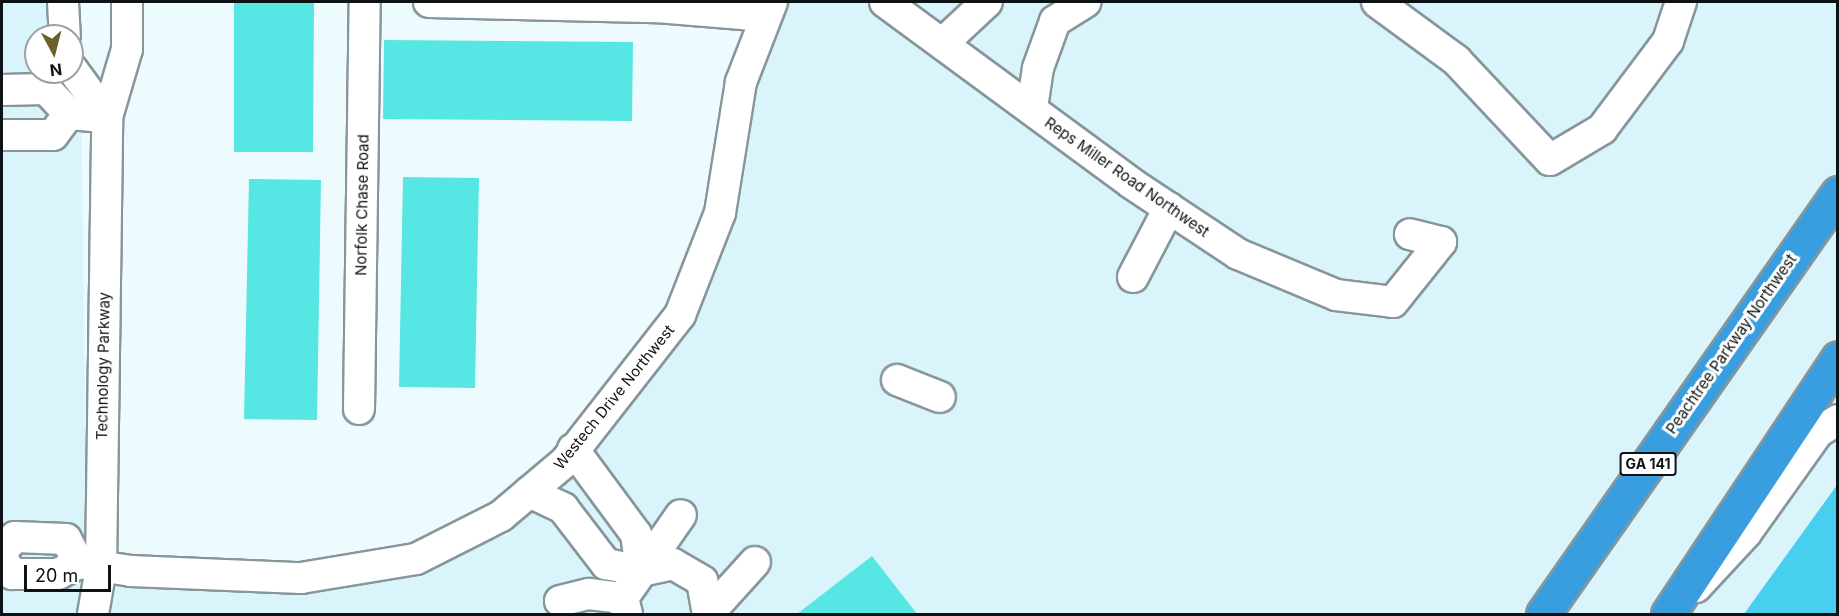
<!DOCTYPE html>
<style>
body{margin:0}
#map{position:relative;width:1839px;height:616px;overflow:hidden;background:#edfbff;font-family:Inter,sans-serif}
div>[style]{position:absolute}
.built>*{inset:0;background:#daf4fb}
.forest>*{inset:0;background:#48ceee}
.building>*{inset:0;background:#56e6e3}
.roads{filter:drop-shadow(2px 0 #87969b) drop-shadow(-2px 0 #87969b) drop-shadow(0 2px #87969b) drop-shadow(0 -2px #87969b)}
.minor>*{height:30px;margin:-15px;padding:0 15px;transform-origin:15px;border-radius:15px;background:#fff}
.highway>*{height:33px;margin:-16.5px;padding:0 16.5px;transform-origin:16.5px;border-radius:16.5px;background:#389edf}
span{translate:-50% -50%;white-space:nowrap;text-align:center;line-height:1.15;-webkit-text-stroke:6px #fff;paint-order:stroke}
.shield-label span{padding:2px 4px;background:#fff;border:2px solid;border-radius:4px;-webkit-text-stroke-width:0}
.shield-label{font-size:14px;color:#0d1314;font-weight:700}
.street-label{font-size:15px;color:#0d1314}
.frame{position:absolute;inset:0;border:3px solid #0d1314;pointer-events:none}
.north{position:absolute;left:24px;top:24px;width:60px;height:60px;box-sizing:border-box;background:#fff;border:2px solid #9ea1a1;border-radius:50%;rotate:173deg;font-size:16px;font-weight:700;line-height:24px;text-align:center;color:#0d1314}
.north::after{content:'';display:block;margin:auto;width:21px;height:27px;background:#6c602d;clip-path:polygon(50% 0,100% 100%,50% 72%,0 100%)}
.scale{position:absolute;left:24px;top:565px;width:87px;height:27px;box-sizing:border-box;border:3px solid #0d1314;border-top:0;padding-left:8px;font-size:18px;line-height:21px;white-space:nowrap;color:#0d1314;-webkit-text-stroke:4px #fff;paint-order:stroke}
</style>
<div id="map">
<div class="built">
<i style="clip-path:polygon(evenodd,2px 2px,80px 2px,87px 577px,306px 583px,509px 535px,702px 287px,753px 2px,1837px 2px,1837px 614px,2px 614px,2px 2px,36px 36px,72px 36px,72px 72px,36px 72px,36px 36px)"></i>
</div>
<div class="forest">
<i style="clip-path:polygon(1837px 485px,1837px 614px,1744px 614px)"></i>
</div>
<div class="building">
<i style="clip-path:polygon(234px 2px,314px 2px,313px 152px,234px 152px)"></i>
<i style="clip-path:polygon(384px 40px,633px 42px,632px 121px,383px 119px)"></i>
<i style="clip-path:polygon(403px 177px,479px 178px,475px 388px,399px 387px)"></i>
<i style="clip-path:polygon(249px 179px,321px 180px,317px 420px,244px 419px)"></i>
<i style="clip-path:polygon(872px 556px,917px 614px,797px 614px)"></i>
</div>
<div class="roads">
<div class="minor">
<i style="left:63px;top:2px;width:34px;rotate:87deg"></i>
<i style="left:429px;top:2px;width:228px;rotate:1.3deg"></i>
<i style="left:657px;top:7px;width:109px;rotate:4.7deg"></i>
<i style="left:885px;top:2px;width:305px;rotate:36.3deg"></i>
<i style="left:1131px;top:183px;width:128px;rotate:33.6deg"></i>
<i style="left:1238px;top:254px;width:106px;rotate:22.7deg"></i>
<i style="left:1336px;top:295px;width:57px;rotate:7deg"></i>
<i style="left:1393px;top:302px;width:77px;rotate:-51.3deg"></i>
<i style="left:1441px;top:242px;width:32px;rotate:-166deg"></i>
<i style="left:1377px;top:2px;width:98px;rotate:36.3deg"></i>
<i style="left:1456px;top:60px;width:137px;rotate:46.8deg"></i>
<i style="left:1550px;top:160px;width:61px;rotate:-30.8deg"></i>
<i style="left:1602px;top:129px;width:110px;rotate:-53.1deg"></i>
<i style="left:1668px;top:41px;width:41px;rotate:-71.6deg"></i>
<i style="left:943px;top:43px;width:60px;rotate:-43deg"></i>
<i style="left:72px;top:69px;width:59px;rotate:53.9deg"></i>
<i style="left:2px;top:90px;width:44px;rotate:-1.3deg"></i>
<i style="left:46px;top:89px;width:34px;rotate:47deg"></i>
<i style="left:69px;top:114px;width:38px;rotate:5deg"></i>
<i style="left:1032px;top:108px;width:40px;rotate:-81.5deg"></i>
<i style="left:1038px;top:68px;width:50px;rotate:-70.1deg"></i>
<i style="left:1055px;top:21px;width:36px;rotate:-32deg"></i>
<i style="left:2px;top:135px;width:51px"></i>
<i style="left:53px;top:135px;width:26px;rotate:-53deg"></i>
<i style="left:1133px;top:277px;width:78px;rotate:-62.4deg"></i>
<i style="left:897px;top:380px;width:46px;rotate:21.6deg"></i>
<i style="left:359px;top:409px;width:407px;rotate:-89.2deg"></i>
<i style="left:573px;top:449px;width:106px;rotate:53.5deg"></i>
<i style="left:636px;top:534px;width:37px;rotate:82deg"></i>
<i style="left:529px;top:492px;width:38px;rotate:25deg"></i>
<i style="left:563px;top:508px;width:71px;rotate:52.5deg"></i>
<i style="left:606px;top:564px;width:36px;rotate:11deg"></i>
<i style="left:641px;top:571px;width:33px;rotate:-12deg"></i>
<i style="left:673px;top:564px;width:34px;rotate:30deg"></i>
<i style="left:702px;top:581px;width:34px;rotate:80deg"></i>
<i style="left:2px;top:551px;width:19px;rotate:-47deg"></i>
<i style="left:15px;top:537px;width:51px;rotate:2.2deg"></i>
<i style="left:66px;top:539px;width:27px;rotate:62deg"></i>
<i style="left:2px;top:558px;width:19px;rotate:58deg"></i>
<i style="left:12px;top:574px;width:46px"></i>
<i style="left:58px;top:574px;width:24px;rotate:-28deg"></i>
<i style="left:79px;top:563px;width:53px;rotate:8.7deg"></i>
<i style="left:131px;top:571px;width:170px;rotate:2.4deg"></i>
<i style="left:301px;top:578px;width:117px;rotate:-9.4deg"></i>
<i style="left:416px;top:559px;width:95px;rotate:-26.8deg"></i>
<i style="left:501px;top:516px;width:84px;rotate:-40.2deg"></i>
<i style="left:565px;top:462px;width:187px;rotate:-52deg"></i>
<i style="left:680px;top:315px;width:110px;rotate:-68.6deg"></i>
<i style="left:720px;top:213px;width:133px;rotate:-80.9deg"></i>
<i style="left:741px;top:82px;width:86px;rotate:-68.8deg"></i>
<i style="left:1696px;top:587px;width:74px;rotate:-47.2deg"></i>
<i style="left:1746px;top:533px;width:124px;rotate:-54.5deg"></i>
<i style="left:1818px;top:432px;width:23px;rotate:-31deg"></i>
<i style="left:560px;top:601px;width:30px;rotate:-14deg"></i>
<i style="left:589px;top:594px;width:34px;rotate:7deg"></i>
<i style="left:93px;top:614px;width:47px;rotate:-80.1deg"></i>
<i style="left:101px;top:568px;width:451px;rotate:-89.2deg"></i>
<i style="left:107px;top:117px;width:71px;rotate:-73.6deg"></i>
<i style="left:127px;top:49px;width:47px;rotate:-90deg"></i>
<i style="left:627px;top:614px;width:16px;rotate:-104deg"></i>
<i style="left:623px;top:598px;width:101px;rotate:-55.1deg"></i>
<i style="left:708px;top:614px;width:70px;rotate:-47.9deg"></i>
</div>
<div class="highway">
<i style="left:1543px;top:614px;width:514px;rotate:-54.98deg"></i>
<i style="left:1668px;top:614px;width:307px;rotate:-56.4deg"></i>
</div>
</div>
<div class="shield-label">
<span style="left:1648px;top:464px">GA 141</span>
</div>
<div class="street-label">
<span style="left:1127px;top:177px;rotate:35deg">Reps Miller Road Northwest</span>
<span style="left:362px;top:205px;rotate:-89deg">Norfolk Chase Road</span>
<span style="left:1731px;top:344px;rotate:-55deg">Peachtree Parkway Northwest</span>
<span style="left:103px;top:366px;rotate:-89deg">Technology Parkway</span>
<span style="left:614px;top:397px;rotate:-51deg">Westech Drive Northwest</span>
</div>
<div class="frame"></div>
<div class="north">N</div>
<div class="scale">20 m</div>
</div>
